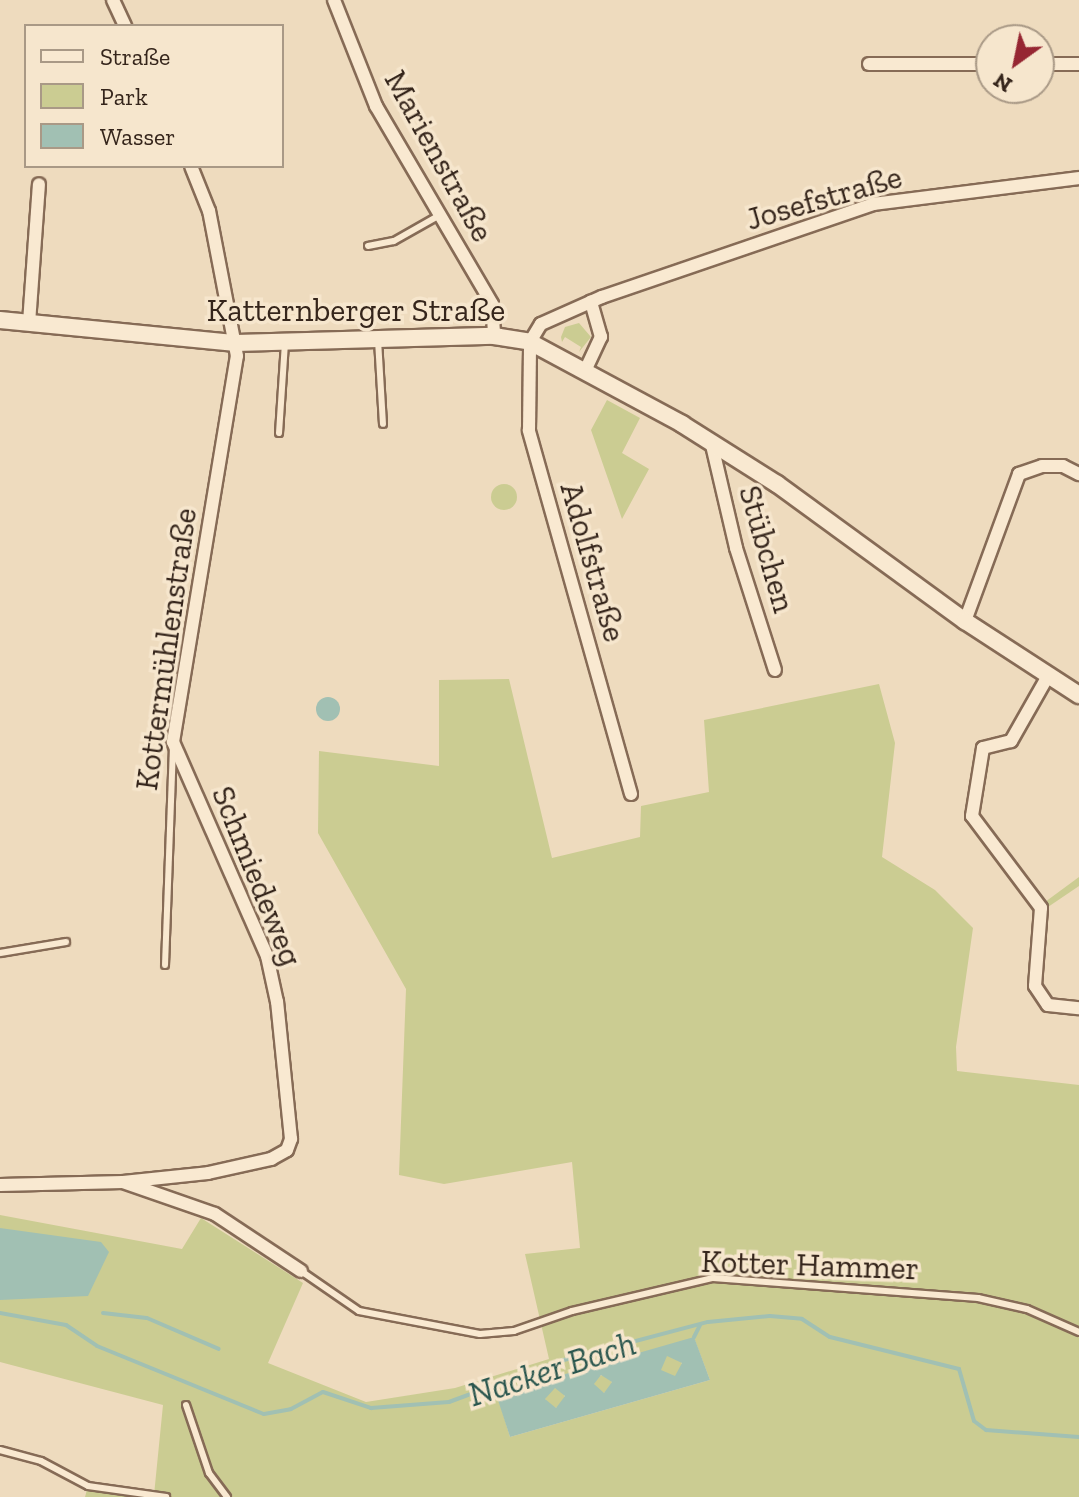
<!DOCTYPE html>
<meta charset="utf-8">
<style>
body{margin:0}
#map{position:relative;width:1079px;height:1497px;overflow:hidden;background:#eedbbe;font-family:"Zilla Slab",serif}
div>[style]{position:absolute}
.green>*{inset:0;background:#cbcc92}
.round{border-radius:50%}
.water>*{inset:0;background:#a1c0b3}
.stream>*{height:4px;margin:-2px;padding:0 2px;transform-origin:2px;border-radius:2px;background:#a1c0b3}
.roads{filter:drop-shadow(2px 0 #866b56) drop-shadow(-2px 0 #866b56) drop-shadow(0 2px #866b56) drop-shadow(0 -2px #866b56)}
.service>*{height:6px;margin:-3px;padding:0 3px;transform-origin:3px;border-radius:3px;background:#f9e9d1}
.minor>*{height:12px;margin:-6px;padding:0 6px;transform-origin:6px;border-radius:6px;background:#f9e9d1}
.tertiary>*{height:16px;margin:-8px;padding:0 8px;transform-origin:8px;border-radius:8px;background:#f9e9d1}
span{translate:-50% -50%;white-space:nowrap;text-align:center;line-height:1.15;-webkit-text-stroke:7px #f6e6cd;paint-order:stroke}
.street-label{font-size:32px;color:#35251b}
.water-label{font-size:34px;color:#2a564e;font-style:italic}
.legend{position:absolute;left:24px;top:24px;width:260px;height:144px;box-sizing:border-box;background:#f6e6cd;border:2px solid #a99986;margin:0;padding:10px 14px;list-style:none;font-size:24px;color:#35251b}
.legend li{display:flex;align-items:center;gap:16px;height:40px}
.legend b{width:40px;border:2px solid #a99986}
.north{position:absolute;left:975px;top:24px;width:80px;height:80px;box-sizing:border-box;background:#f6e6cd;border:2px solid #a99986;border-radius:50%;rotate:213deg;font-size:22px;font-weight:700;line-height:32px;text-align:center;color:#35251b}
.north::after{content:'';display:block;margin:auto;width:28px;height:36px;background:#962632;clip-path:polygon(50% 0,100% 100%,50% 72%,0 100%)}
</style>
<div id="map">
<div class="green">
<i style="clip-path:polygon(579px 323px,591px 337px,579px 352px,581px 347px,565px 337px,562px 342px,561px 337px,565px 327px)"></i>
<i style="clip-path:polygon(607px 400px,640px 418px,622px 453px,649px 469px,622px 519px,591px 430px)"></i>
<i class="round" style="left:491px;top:484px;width:26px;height:26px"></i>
<i style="clip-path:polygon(evenodd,509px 679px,552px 858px,640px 837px,641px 806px,709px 792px,704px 720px,879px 684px,895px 743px,882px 857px,935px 890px,973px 928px,956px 1047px,957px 1071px,1079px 1085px,1079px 1497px,85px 1497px,88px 1486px,154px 1495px,163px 1405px,0 1362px,0 1215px,182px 1249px,201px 1218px,303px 1283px,268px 1363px,366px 1402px,455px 1388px,549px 1359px,525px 1254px,580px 1248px,572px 1162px,444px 1184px,399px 1175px,406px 989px,318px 833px,319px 751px,439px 766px,439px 680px,509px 679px,694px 1338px,710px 1380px,510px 1437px,497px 1394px,694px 1338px)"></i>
<i style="clip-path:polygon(1079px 877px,1079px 886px,1048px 907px,1045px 902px)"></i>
<i class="round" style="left:660px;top:1355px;width:22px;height:22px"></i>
<i class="round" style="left:594px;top:1375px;width:18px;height:18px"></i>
<i class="round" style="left:545px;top:1388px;width:20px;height:20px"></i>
</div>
<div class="water">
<i class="round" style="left:316px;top:697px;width:24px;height:24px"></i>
<i style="clip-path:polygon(0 1228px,101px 1242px,109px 1252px,88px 1296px,0 1300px)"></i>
<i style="clip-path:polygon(evenodd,694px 1337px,710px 1380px,510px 1437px,496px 1394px,694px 1337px,667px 1356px,682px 1363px,675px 1376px,661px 1370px,667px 1356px,694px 1337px,601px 1375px,612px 1382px,604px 1393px,594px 1384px,601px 1375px,694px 1337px,555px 1388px,565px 1396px,556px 1408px,545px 1399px,555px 1388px)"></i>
</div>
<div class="stream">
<i style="left:0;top:1313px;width:67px;rotate:10.3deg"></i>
<i style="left:66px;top:1325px;width:37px;rotate:34deg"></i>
<i style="left:97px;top:1346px;width:180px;rotate:22.2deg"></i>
<i style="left:264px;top:1414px;width:27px;rotate:-10deg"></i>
<i style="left:291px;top:1409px;width:36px;rotate:-28deg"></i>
<i style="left:323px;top:1392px;width:51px;rotate:18.4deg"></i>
<i style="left:371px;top:1408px;width:78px;rotate:-4.4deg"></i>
<i style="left:449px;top:1402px;width:118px;rotate:-20.3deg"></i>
<i style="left:560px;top:1361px;width:153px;rotate:-14.8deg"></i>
<i style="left:708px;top:1322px;width:62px;rotate:-5.5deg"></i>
<i style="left:770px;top:1316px;width:32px;rotate:5deg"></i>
<i style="left:802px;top:1319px;width:33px;rotate:33deg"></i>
<i style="left:830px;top:1337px;width:133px;rotate:13.9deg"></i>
<i style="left:959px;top:1369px;width:54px;rotate:73.9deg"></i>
<i style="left:974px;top:1421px;width:15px;rotate:37deg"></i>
<i style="left:986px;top:1430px;width:93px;rotate:4.3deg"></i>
<i style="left:103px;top:1313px;width:44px;rotate:6.5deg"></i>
<i style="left:147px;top:1318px;width:78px;rotate:23.3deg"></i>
<i style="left:694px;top:1337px;width:13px;rotate:-63deg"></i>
</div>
<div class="roads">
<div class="service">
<i style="left:368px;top:246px;width:26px;rotate:-11deg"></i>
<i style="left:394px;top:241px;width:53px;rotate:-29.5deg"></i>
<i style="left:378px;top:340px;width:84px;rotate:86.6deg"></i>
<i style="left:279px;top:433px;width:91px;rotate:-86.2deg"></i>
<i style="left:0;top:953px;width:67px;rotate:-9.5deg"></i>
<i style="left:165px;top:965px;width:219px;rotate:-87.9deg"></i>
<i style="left:301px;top:1271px;width:70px;rotate:34.6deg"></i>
<i style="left:359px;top:1311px;width:123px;rotate:10.8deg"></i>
<i style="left:480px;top:1334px;width:34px;rotate:-5deg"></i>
<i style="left:514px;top:1331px;width:61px;rotate:-19deg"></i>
<i style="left:572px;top:1311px;width:145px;rotate:-13.2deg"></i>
<i style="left:713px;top:1278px;width:266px;rotate:4.3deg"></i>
<i style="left:978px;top:1298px;width:50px;rotate:12.7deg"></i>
<i style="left:1027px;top:1309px;width:57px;rotate:23.9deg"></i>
<i style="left:186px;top:1405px;width:72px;rotate:71.3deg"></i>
<i style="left:209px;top:1473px;width:30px;rotate:53deg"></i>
<i style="left:0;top:1450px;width:42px;rotate:15deg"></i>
<i style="left:41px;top:1461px;width:53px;rotate:28deg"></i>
<i style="left:88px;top:1486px;width:79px;rotate:8deg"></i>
</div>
<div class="minor">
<i style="left:113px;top:0;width:29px;rotate:65deg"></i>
<i style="left:334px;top:0;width:114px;rotate:68.4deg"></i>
<i style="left:376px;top:106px;width:229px;rotate:59.6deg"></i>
<i style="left:492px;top:304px;width:32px;rotate:86deg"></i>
<i style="left:869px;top:64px;width:122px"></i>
<i style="left:1039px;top:64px;width:40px"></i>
<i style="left:29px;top:323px;width:139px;rotate:-85.9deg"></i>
<i style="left:585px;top:371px;width:38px;rotate:-65deg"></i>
<i style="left:601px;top:337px;width:37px;rotate:-106deg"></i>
<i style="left:711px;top:441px;width:110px;rotate:76.8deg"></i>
<i style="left:736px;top:548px;width:128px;rotate:72.3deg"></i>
<i style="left:965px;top:621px;width:157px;rotate:-69.8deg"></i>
<i style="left:1019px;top:474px;width:24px;rotate:-19deg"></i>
<i style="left:1042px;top:466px;width:21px"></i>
<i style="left:1063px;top:466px;width:18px;rotate:27deg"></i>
<i style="left:1048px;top:676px;width:75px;rotate:119.6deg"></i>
<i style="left:1011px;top:741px;width:29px;rotate:166deg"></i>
<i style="left:983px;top:748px;width:69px;rotate:99.2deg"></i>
<i style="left:972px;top:816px;width:115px;rotate:53.1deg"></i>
<i style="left:1041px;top:908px;width:78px;rotate:94.4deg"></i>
<i style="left:1035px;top:986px;width:23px;rotate:56deg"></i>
<i style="left:1048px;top:1005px;width:31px;rotate:6deg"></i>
<i style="left:631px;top:794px;width:378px;rotate:-105.7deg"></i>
<i style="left:529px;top:430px;width:88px;rotate:-89.3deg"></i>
<i style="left:530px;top:342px;width:21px;rotate:-59deg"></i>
<i style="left:541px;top:324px;width:67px;rotate:-23.9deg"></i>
<i style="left:602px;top:297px;width:287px;rotate:-18.9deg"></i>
<i style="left:873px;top:204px;width:208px;rotate:-7.2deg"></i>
<i style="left:123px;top:1182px;width:85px;rotate:-6deg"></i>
<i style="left:208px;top:1173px;width:65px;rotate:-12.5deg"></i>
<i style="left:271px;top:1159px;width:18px;rotate:-29deg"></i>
<i style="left:287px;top:1150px;width:12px;rotate:-70deg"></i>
<i style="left:291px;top:1139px;width:138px;rotate:-95.8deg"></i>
<i style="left:277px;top:1002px;width:47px;rotate:-102.3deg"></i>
<i style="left:267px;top:956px;width:234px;rotate:-113.7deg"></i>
<i style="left:173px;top:742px;width:391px;rotate:-80.6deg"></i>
<i style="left:237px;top:356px;width:148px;rotate:-100.9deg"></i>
<i style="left:209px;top:211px;width:48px;rotate:-111.8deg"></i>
<i style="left:0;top:1185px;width:123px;rotate:-1.4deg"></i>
<i style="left:123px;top:1182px;width:97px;rotate:19.2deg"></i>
<i style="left:215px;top:1214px;width:103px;rotate:33.5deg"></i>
</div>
<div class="tertiary">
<i style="left:0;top:320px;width:237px;rotate:5.6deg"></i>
<i style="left:236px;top:343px;width:258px;rotate:-1.6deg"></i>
<i style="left:494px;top:336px;width:36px;rotate:9deg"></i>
<i style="left:530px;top:342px;width:173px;rotate:28.3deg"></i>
<i style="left:682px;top:424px;width:112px;rotate:32.3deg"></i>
<i style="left:777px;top:484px;width:233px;rotate:36.1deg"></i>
<i style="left:965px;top:621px;width:136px;rotate:33deg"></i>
</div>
</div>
<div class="street-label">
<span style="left:439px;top:156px;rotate:61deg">Marienstraße</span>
<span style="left:824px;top:198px;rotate:-16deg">Josefstraße</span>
<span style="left:356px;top:310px">Katternberger Straße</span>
<span style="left:767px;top:549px;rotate:74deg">Stübchen</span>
<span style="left:593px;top:562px;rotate:74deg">Adolfstraße</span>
<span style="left:166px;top:649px;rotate:-82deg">Kottermühlenstraße</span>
<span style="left:257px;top:876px;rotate:68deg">Schmiedeweg</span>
<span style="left:810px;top:1265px;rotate:2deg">Kotter Hammer</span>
</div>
<div class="water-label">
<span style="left:552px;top:1369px;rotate:-18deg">Nacker Bach</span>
</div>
<ul class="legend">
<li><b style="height:10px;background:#f9e9d1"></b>Straße</li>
<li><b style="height:22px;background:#cbcc92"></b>Park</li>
<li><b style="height:22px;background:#a1c0b3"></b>Wasser</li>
</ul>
<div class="north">N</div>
</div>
